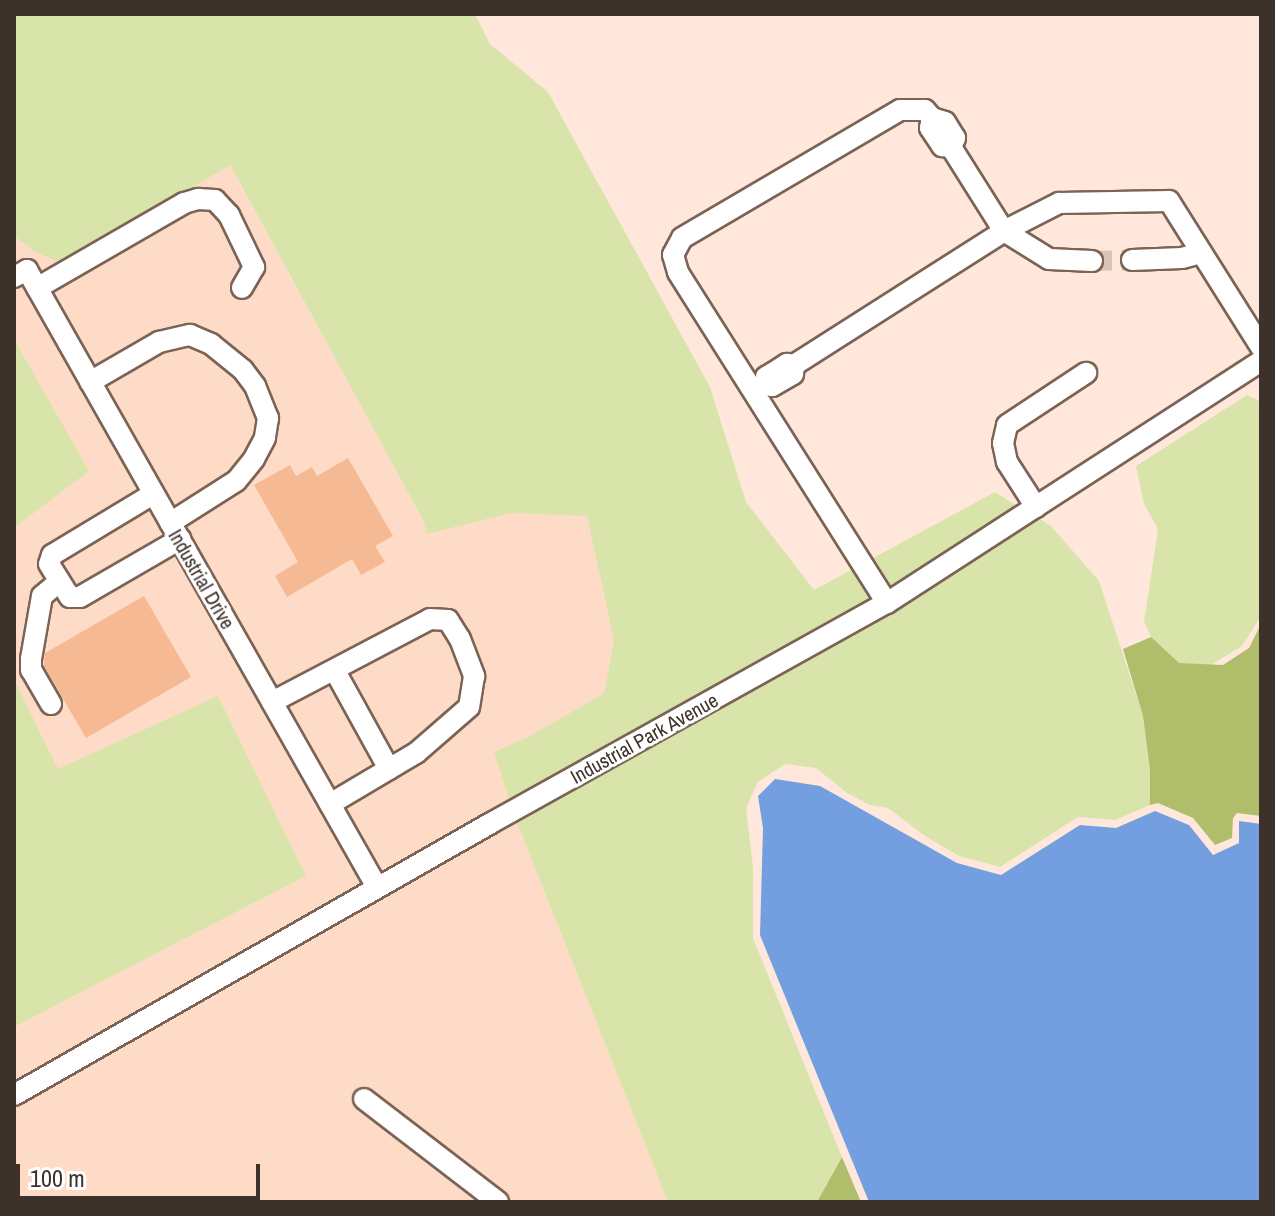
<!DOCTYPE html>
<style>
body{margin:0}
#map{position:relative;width:1275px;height:1216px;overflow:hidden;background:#ffe8db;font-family:"Archivo Narrow",sans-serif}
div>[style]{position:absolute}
.built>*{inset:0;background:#fedbc6}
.green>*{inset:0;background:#d9e4ab}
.forest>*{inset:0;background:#b0be6c}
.water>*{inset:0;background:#739fe0}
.building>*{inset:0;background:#f5b993}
.minor-tunnel>*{height:20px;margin-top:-10px;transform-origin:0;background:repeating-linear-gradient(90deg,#d8c4b8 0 20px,transparent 0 30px)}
.roads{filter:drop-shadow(2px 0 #7b6355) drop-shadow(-2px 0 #7b6355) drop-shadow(0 2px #7b6355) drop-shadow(0 -2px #7b6355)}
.minor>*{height:20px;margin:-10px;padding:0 10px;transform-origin:10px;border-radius:10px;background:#fff}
span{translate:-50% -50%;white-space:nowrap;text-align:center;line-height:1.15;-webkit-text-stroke:6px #fff;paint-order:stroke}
.street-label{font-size:20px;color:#3d322b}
.frame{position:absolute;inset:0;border:16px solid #3d322b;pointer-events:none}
.scale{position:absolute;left:16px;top:1164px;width:244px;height:36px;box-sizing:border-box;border:4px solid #3d322b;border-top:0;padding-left:10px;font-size:24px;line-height:28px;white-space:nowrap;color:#3d322b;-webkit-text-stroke:6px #fff;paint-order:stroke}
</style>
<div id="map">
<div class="built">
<i style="clip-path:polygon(229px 164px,423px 520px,427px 534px,511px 513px,587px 515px,614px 641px,604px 693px,530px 736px,494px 752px,510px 802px,380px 875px,29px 258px,16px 267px,365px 883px,14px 1085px,14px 1027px,306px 876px,58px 769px,14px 679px,14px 528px,88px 470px,14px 339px,14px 236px,35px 252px,63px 264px)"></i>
<i style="clip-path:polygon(516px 820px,668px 1202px,14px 1202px,14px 1106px)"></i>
</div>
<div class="green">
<i style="clip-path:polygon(14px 14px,475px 14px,490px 44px,548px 92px,710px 387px,746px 502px,814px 590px,995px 492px,1019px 507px,883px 595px,510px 802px,494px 752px,530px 736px,604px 693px,614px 641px,587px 516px,511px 513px,427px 534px,423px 520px,230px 165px,63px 264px,35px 252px,14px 236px)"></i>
<i style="clip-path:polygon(14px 339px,89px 471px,14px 528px)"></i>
<i style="clip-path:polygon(1247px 395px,1261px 402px,1261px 616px,1242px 646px,1206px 668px,1186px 667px,1158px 651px,1144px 622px,1158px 529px,1144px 504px,1136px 466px)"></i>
<i style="clip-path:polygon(1037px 517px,1051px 526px,1099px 581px,1143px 716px,1150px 770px,1150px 805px,1115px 820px,1078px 817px,1000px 867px,959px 856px,925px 836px,888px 808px,870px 805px,847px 793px,816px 768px,785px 764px,758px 782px,746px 808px,753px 867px,753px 938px,842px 1157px,817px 1202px,668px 1202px,516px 820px)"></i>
<i style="clip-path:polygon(14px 679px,58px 769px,218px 696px,306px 876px,14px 1027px)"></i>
</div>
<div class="forest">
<i style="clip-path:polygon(1261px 624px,1261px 816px,1237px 813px,1233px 818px,1232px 838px,1215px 845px,1193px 818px,1158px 803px,1150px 805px,1150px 770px,1143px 716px,1123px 649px,1151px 637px,1179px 663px,1223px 665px,1249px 648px)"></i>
<i style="clip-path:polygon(842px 1157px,861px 1202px,817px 1202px)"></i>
</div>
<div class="water">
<i style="clip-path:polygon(775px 779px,820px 786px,957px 863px,1001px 875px,1080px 825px,1116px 828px,1155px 811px,1189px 825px,1213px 855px,1239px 843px,1239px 821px,1261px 824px,1261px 1202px,869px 1202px,760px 935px,763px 828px,758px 796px)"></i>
</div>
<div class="building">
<i style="clip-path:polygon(348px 458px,393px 536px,375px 546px,385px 562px,361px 575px,352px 559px,287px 597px,275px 576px,298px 562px,254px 485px,290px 465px,296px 476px,312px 467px,317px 476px)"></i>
<i style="clip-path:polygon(144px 596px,191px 677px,86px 738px,44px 666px,45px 653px)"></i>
</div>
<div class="minor-tunnel">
<i style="left:1092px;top:261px;width:40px;rotate:-1.4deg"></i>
</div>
<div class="roads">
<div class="minor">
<i style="left:951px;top:147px;width:99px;rotate:57.8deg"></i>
<i style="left:1004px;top:231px;width:53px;rotate:31.9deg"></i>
<i style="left:1049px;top:259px;width:43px;rotate:2.7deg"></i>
<i style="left:1132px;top:260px;width:50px;rotate:-2.3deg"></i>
<i style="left:1182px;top:258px;width:20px;rotate:-15deg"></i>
<i style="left:14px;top:277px;width:15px;rotate:-28deg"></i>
<i style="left:27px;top:270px;width:709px;rotate:60.44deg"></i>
<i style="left:37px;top:288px;width:170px;rotate:-30deg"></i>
<i style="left:184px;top:203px;width:15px;rotate:-16deg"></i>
<i style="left:198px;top:199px;width:17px;rotate:3deg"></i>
<i style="left:215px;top:200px;width:21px;rotate:47deg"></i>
<i style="left:229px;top:215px;width:58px;rotate:64.3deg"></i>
<i style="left:254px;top:267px;width:24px;rotate:120deg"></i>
<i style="left:794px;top:365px;width:9px;rotate:96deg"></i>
<i style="left:793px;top:374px;width:24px;rotate:150deg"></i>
<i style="left:772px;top:386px;width:6px;rotate:-162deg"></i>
<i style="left:766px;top:384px;width:7px;rotate:-90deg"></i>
<i style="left:766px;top:377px;width:8px;rotate:-30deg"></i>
<i style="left:773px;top:373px;width:17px;rotate:-33deg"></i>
<i style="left:787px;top:364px;width:7px;rotate:8deg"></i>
<i style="left:794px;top:365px;width:249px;rotate:-32.5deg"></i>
<i style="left:1004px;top:231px;width:62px;rotate:-27deg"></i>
<i style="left:1059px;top:203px;width:110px;rotate:-1deg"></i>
<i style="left:1169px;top:201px;width:173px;rotate:57.8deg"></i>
<i style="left:90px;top:382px;width:80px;rotate:-30.1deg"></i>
<i style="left:159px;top:342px;width:32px;rotate:-13deg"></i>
<i style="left:190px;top:335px;width:23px;rotate:23deg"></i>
<i style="left:211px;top:344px;width:41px;rotate:39.1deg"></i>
<i style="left:243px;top:370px;width:20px;rotate:53deg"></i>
<i style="left:255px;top:386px;width:35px;rotate:68deg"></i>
<i style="left:268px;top:418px;width:20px;rotate:99deg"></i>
<i style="left:265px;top:438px;width:24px;rotate:118deg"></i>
<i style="left:254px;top:459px;width:28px;rotate:129deg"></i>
<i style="left:236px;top:481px;width:78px;rotate:147.5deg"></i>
<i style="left:153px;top:494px;width:118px;rotate:148.9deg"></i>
<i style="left:52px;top:555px;width:9px;rotate:108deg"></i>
<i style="left:49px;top:564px;width:39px;rotate:58deg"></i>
<i style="left:70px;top:597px;width:10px"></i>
<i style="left:80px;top:597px;width:116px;rotate:-30.1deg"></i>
<i style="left:1036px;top:507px;width:54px;rotate:-122.8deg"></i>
<i style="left:1007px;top:462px;width:19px;rotate:-102deg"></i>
<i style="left:1003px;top:443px;width:18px;rotate:-77deg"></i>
<i style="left:1007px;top:425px;width:95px;rotate:-33.4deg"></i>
<i style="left:887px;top:603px;width:391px;rotate:-122.3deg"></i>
<i style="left:678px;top:272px;width:18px;rotate:-106deg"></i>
<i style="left:673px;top:255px;width:19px;rotate:-62deg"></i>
<i style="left:682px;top:238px;width:253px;rotate:-30.4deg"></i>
<i style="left:900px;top:110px;width:25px"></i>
<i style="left:925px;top:110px;width:11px;rotate:49deg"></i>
<i style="left:932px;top:118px;width:10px;rotate:101deg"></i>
<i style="left:930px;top:128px;width:22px;rotate:56deg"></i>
<i style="left:942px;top:146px;width:9px;rotate:6deg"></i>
<i style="left:951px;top:147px;width:10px;rotate:-66deg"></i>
<i style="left:955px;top:138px;width:19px;rotate:-122deg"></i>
<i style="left:945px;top:122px;width:14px;rotate:-163deg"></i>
<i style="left:335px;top:671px;width:112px;rotate:61.1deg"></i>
<i style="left:272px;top:702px;width:178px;rotate:-27.7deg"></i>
<i style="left:430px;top:619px;width:18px;rotate:3deg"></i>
<i style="left:448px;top:620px;width:22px;rotate:58deg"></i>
<i style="left:460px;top:639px;width:40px;rotate:69deg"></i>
<i style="left:474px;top:676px;width:31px;rotate:99deg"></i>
<i style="left:469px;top:707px;width:70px;rotate:139deg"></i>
<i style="left:416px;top:753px;width:100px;rotate:149.3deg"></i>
<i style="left:51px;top:704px;width:39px;rotate:-120deg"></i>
<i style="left:31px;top:670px;width:11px;rotate:-90deg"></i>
<i style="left:31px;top:659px;width:64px;rotate:-80.1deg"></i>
<i style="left:42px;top:596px;width:23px;rotate:-40deg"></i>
<i style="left:14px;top:1095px;width:549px;rotate:-29.69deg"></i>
<i style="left:491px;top:823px;width:453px;rotate:-29.1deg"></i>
<i style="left:887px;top:603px;width:445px;rotate:-32.9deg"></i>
<i style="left:364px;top:1099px;width:169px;rotate:37.5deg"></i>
</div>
</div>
<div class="street-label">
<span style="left:202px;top:579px;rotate:60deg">Industrial Drive</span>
<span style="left:644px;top:738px;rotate:-29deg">Industrial Park Avenue</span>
</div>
<div class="frame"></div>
<div class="scale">100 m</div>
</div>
